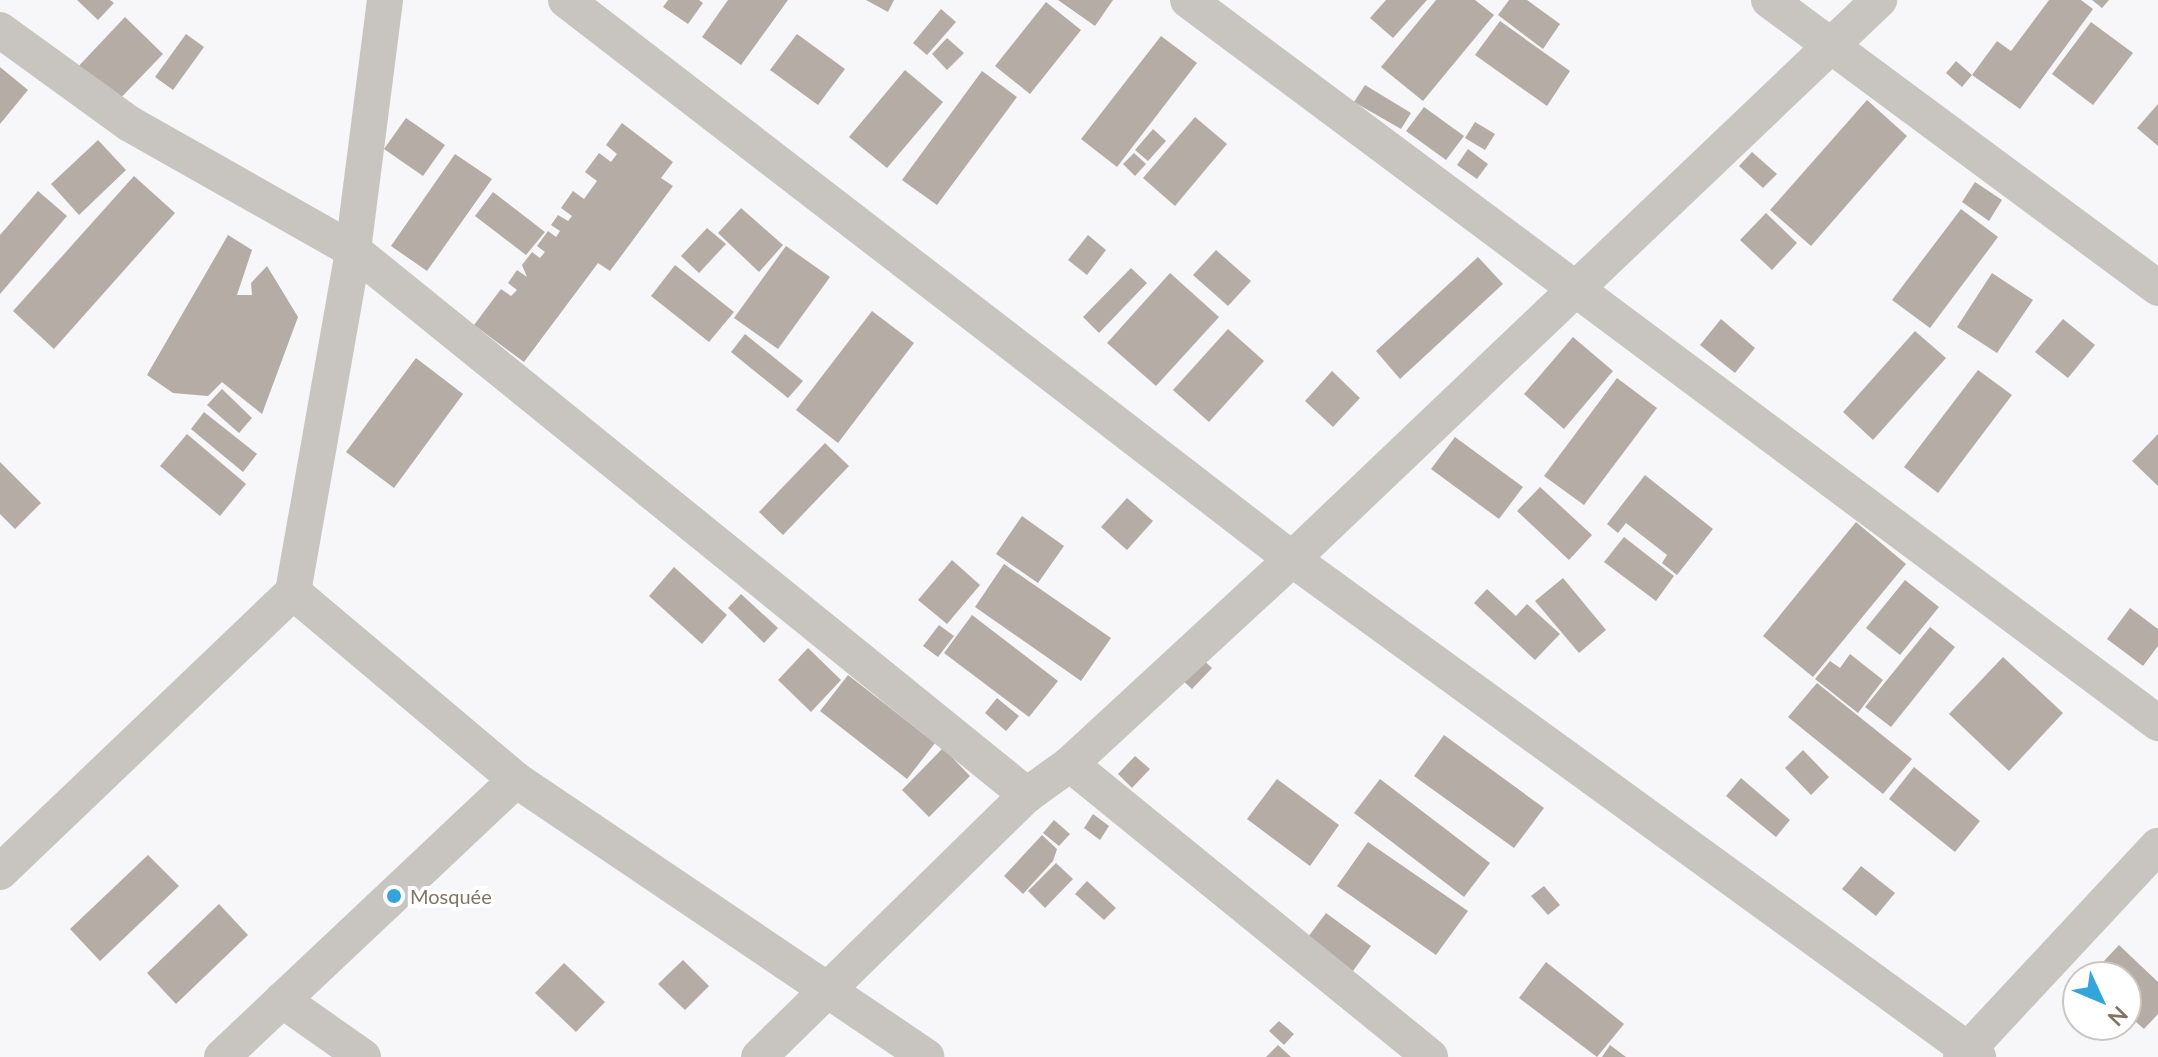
<!DOCTYPE html>
<meta charset="utf-8">
<style>
body{margin:0}
#map{position:relative;width:2158px;height:1057px;overflow:hidden;background:#f7f7f9;font-family:Lato,sans-serif}
div>[style]{position:absolute}
.building>*{inset:0;background:#b4aca5}
.minor>*{height:36px;margin:-18px;padding:0 18px;transform-origin:18px;border-radius:18px;background:#c8c5c0}
.dots>*{width:22px;height:22px;translate:-50% -50%;box-sizing:border-box;border:4px solid #fff;border-radius:50%}
span{translate:-50% -50%;white-space:nowrap;text-align:center;line-height:1.15;-webkit-text-stroke:8px #fff;paint-order:stroke}
.poi-label{font-size:20px;color:#807465}
.left{translate:0 -50%;text-align:left}
.north{position:absolute;left:2062px;top:961px;width:80px;height:80px;box-sizing:border-box;background:#fff;border:2px solid #ccc7c1;border-radius:50%;rotate:134deg;font-size:22px;font-weight:700;line-height:32px;text-align:center;color:#807465}
.north::after{content:'';display:block;margin:auto;width:28px;height:36px;background:#34a5dc;clip-path:polygon(50% 0,100% 100%,50% 72%,0 100%)}
</style>
<div id="map">
<div class="building">
<i style="clip-path:polygon(77px 0,110px 0,114px 3px,98px 20px)"></i>
<i style="clip-path:polygon(668px 0,699px 0,703px 3px,688px 24px,663px 7px)"></i>
<i style="clip-path:polygon(728px 0,788px 0,741px 65px,702px 37px)"></i>
<i style="clip-path:polygon(866px 0,894px 0,888px 12px)"></i>
<i style="clip-path:polygon(1058px 0,1113px 0,1095px 26px)"></i>
<i style="clip-path:polygon(1386px 0,1427px 0,1393px 38px,1370px 18px)"></i>
<i style="clip-path:polygon(1436px 0,1475px 0,1494px 15px,1423px 101px,1381px 67px)"></i>
<i style="clip-path:polygon(1509px 0,1527px 0,1560px 24px,1543px 49px,1498px 15px)"></i>
<i style="clip-path:polygon(2049px 0,2081px 0,2093px 9px,2020px 109px,1972px 75px,1997px 41px,2011px 51px)"></i>
<i style="clip-path:polygon(2092px 0,2109px 0,2102px 8px)"></i>
<i style="clip-path:polygon(1046px 2px,1081px 30px,1030px 94px,995px 66px)"></i>
<i style="clip-path:polygon(941px 9px,956px 22px,927px 55px,913px 43px)"></i>
<i style="clip-path:polygon(125px 17px,163px 54px,112px 107px,74px 71px)"></i>
<i style="clip-path:polygon(1500px 21px,1570px 71px,1547px 106px,1475px 55px)"></i>
<i style="clip-path:polygon(2091px 22px,2133px 53px,2093px 105px,2052px 74px)"></i>
<i style="clip-path:polygon(186px 34px,204px 47px,173px 90px,155px 77px)"></i>
<i style="clip-path:polygon(797px 34px,845px 69px,818px 105px,770px 70px)"></i>
<i style="clip-path:polygon(1161px 36px,1197px 63px,1117px 167px,1081px 139px)"></i>
<i style="clip-path:polygon(947px 38px,964px 53px,947px 70px,932px 54px)"></i>
<i style="clip-path:polygon(1956px 61px,1972px 75px,1962px 87px,1946px 73px)"></i>
<i style="clip-path:polygon(0 67px,28px 90px,0 124px)"></i>
<i style="clip-path:polygon(905px 70px,943px 102px,887px 168px,849px 137px)"></i>
<i style="clip-path:polygon(982px 71px,1017px 97px,937px 205px,902px 180px)"></i>
<i style="clip-path:polygon(1365px 85px,1411px 113px,1401px 129px,1354px 102px)"></i>
<i style="clip-path:polygon(1867px 100px,1907px 136px,1811px 246px,1770px 210px)"></i>
<i style="clip-path:polygon(2158px 104px,2158px 146px,2137px 128px)"></i>
<i style="clip-path:polygon(1424px 107px,1464px 136px,1446px 160px,1406px 131px)"></i>
<i style="clip-path:polygon(1195px 117px,1227px 144px,1175px 206px,1143px 178px)"></i>
<i style="clip-path:polygon(406px 118px,445px 145px,423px 176px,384px 149px)"></i>
<i style="clip-path:polygon(1475px 122px,1495px 134px,1485px 150px,1465px 138px)"></i>
<i style="clip-path:polygon(622px 123px,673px 162px,661px 178px,673px 186px,610px 271px,598px 263px,524px 362px,474px 325px,501px 289px,511px 296px,517px 290px,508px 283px,517px 270px,527px 277px,522px 265px,532px 252px,540px 258px,545px 252px,537px 246px,548px 231px,556px 237px,560px 231px,551px 225px,558px 215px,568px 221px,572px 216px,561px 208px,573px 191px,584px 199px,597px 181px,585px 172px,599px 153px,611px 162px,617px 154px,606px 145px)"></i>
<i style="clip-path:polygon(1153px 129px,1166px 141px,1148px 161px,1135px 150px)"></i>
<i style="clip-path:polygon(98px 140px,126px 170px,79px 215px,51px 184px)"></i>
<i style="clip-path:polygon(1468px 149px,1488px 164px,1477px 179px,1457px 165px)"></i>
<i style="clip-path:polygon(1752px 152px,1777px 174px,1763px 188px,1739px 166px)"></i>
<i style="clip-path:polygon(1134px 153px,1146px 164px,1135px 176px,1123px 164px)"></i>
<i style="clip-path:polygon(455px 154px,492px 179px,427px 271px,391px 246px)"></i>
<i style="clip-path:polygon(134px 176px,175px 213px,54px 349px,13px 311px)"></i>
<i style="clip-path:polygon(1975px 182px,2002px 200px,1989px 221px,1962px 202px)"></i>
<i style="clip-path:polygon(38px 191px,67px 216px,0 294px,0 235px)"></i>
<i style="clip-path:polygon(493px 192px,545px 232px,526px 255px,475px 216px)"></i>
<i style="clip-path:polygon(741px 208px,783px 245px,759px 272px,718px 233px)"></i>
<i style="clip-path:polygon(1961px 209px,1998px 237px,1930px 328px,1892px 300px)"></i>
<i style="clip-path:polygon(1766px 213px,1797px 243px,1772px 270px,1740px 240px)"></i>
<i style="clip-path:polygon(707px 228px,726px 244px,699px 273px,681px 256px)"></i>
<i style="clip-path:polygon(228px 235px,252px 250px,237px 295px,252px 295px,251px 283px,267px 266px,298px 317px,262px 414px,222px 382px,208px 396px,173px 393px,147px 375px)"></i>
<i style="clip-path:polygon(1088px 235px,1106px 250px,1087px 275px,1068px 260px)"></i>
<i style="clip-path:polygon(786px 246px,830px 277px,778px 349px,734px 318px)"></i>
<i style="clip-path:polygon(1216px 250px,1251px 281px,1228px 306px,1193px 275px)"></i>
<i style="clip-path:polygon(1478px 257px,1503px 284px,1400px 379px,1376px 351px)"></i>
<i style="clip-path:polygon(675px 265px,734px 312px,709px 342px,651px 296px)"></i>
<i style="clip-path:polygon(1131px 268px,1147px 283px,1099px 333px,1083px 317px)"></i>
<i style="clip-path:polygon(1170px 273px,1219px 317px,1156px 386px,1107px 343px)"></i>
<i style="clip-path:polygon(1992px 273px,2033px 300px,1997px 353px,1957px 327px)"></i>
<i style="clip-path:polygon(872px 311px,914px 343px,838px 443px,796px 410px)"></i>
<i style="clip-path:polygon(1721px 319px,1755px 348px,1735px 373px,1700px 345px)"></i>
<i style="clip-path:polygon(2063px 319px,2095px 345px,2068px 378px,2035px 352px)"></i>
<i style="clip-path:polygon(1228px 329px,1264px 361px,1209px 422px,1173px 390px)"></i>
<i style="clip-path:polygon(1915px 331px,1946px 358px,1873px 440px,1843px 412px)"></i>
<i style="clip-path:polygon(745px 334px,803px 381px,788px 398px,731px 352px)"></i>
<i style="clip-path:polygon(1573px 337px,1613px 371px,1564px 429px,1524px 394px)"></i>
<i style="clip-path:polygon(416px 358px,463px 394px,394px 488px,346px 452px)"></i>
<i style="clip-path:polygon(1978px 370px,2012px 395px,1938px 493px,1904px 467px)"></i>
<i style="clip-path:polygon(1332px 371px,1360px 398px,1333px 427px,1305px 401px)"></i>
<i style="clip-path:polygon(1617px 378px,1657px 408px,1584px 505px,1544px 476px)"></i>
<i style="clip-path:polygon(222px 389px,252px 418px,239px 433px,207px 405px)"></i>
<i style="clip-path:polygon(204px 412px,257px 454px,243px 472px,191px 429px)"></i>
<i style="clip-path:polygon(187px 434px,246px 484px,220px 516px,160px 466px)"></i>
<i style="clip-path:polygon(2158px 434px,2158px 486px,2132px 461px)"></i>
<i style="clip-path:polygon(1455px 437px,1523px 487px,1499px 519px,1431px 469px)"></i>
<i style="clip-path:polygon(825px 443px,849px 466px,783px 535px,759px 512px)"></i>
<i style="clip-path:polygon(0 462px,41px 503px,15px 529px,0 514px)"></i>
<i style="clip-path:polygon(1645px 475px,1713px 529px,1677px 575px,1662px 563px,1667px 555px,1626px 523px,1618px 533px,1607px 524px)"></i>
<i style="clip-path:polygon(1540px 487px,1592px 535px,1569px 560px,1517px 511px)"></i>
<i style="clip-path:polygon(1127px 498px,1153px 521px,1127px 550px,1101px 527px)"></i>
<i style="clip-path:polygon(1022px 516px,1064px 546px,1038px 583px,996px 554px)"></i>
<i style="clip-path:polygon(1856px 522px,1906px 564px,1813px 677px,1763px 636px)"></i>
<i style="clip-path:polygon(1624px 537px,1674px 576px,1656px 601px,1604px 562px)"></i>
<i style="clip-path:polygon(952px 560px,980px 585px,947px 624px,918px 600px)"></i>
<i style="clip-path:polygon(1004px 564px,1111px 638px,1081px 681px,975px 607px)"></i>
<i style="clip-path:polygon(674px 567px,727px 615px,702px 644px,649px 596px)"></i>
<i style="clip-path:polygon(1563px 578px,1606px 630px,1579px 653px,1535px 601px)"></i>
<i style="clip-path:polygon(1905px 580px,1939px 607px,1900px 655px,1866px 628px)"></i>
<i style="clip-path:polygon(1487px 589px,1516px 616px,1527px 604px,1560px 634px,1535px 660px,1474px 603px)"></i>
<i style="clip-path:polygon(741px 594px,778px 628px,764px 643px,728px 608px)"></i>
<i style="clip-path:polygon(2130px 608px,2158px 629px,2158px 646px,2143px 666px,2107px 639px)"></i>
<i style="clip-path:polygon(972px 615px,1058px 681px,1029px 717px,944px 653px)"></i>
<i style="clip-path:polygon(939px 625px,954px 636px,938px 657px,923px 646px)"></i>
<i style="clip-path:polygon(1930px 627px,1955px 647px,1891px 727px,1865px 707px)"></i>
<i style="clip-path:polygon(808px 648px,841px 680px,811px 712px,778px 680px)"></i>
<i style="clip-path:polygon(1850px 654px,1883px 680px,1858px 713px,1815px 679px,1830px 661px,1840px 668px)"></i>
<i style="clip-path:polygon(1199px 656px,1212px 668px,1192px 689px,1179px 677px)"></i>
<i style="clip-path:polygon(2003px 657px,2063px 713px,2009px 771px,1949px 714px)"></i>
<i style="clip-path:polygon(848px 675px,935px 743px,907px 779px,820px 711px)"></i>
<i style="clip-path:polygon(1817px 683px,1912px 759px,1883px 794px,1788px 717px)"></i>
<i style="clip-path:polygon(997px 698px,1019px 716px,1006px 731px,985px 713px)"></i>
<i style="clip-path:polygon(1444px 735px,1544px 808px,1514px 848px,1414px 776px)"></i>
<i style="clip-path:polygon(943px 748px,970px 776px,929px 817px,902px 790px)"></i>
<i style="clip-path:polygon(1803px 750px,1829px 777px,1811px 795px,1785px 768px)"></i>
<i style="clip-path:polygon(1135px 756px,1150px 769px,1132px 788px,1118px 774px)"></i>
<i style="clip-path:polygon(1914px 767px,1980px 821px,1955px 852px,1889px 799px)"></i>
<i style="clip-path:polygon(1741px 778px,1790px 820px,1776px 837px,1726px 796px)"></i>
<i style="clip-path:polygon(1277px 779px,1339px 825px,1310px 866px,1247px 819px)"></i>
<i style="clip-path:polygon(1380px 779px,1490px 863px,1464px 897px,1354px 813px)"></i>
<i style="clip-path:polygon(1093px 814px,1109px 826px,1100px 840px,1084px 828px)"></i>
<i style="clip-path:polygon(1054px 820px,1070px 834px,1059px 846px,1043px 833px)"></i>
<i style="clip-path:polygon(1042px 835px,1057px 849px,1053px 861px,1023px 894px,1004px 876px)"></i>
<i style="clip-path:polygon(1368px 842px,1468px 911px,1436px 955px,1337px 886px)"></i>
<i style="clip-path:polygon(148px 855px,179px 886px,100px 961px,70px 929px)"></i>
<i style="clip-path:polygon(1056px 863px,1073px 879px,1045px 908px,1028px 891px)"></i>
<i style="clip-path:polygon(1861px 866px,1895px 893px,1876px 916px,1842px 889px)"></i>
<i style="clip-path:polygon(1087px 881px,1116px 908px,1104px 920px,1075px 894px)"></i>
<i style="clip-path:polygon(1544px 886px,1560px 905px,1548px 915px,1531px 896px)"></i>
<i style="clip-path:polygon(219px 904px,248px 935px,176px 1004px,147px 973px)"></i>
<i style="clip-path:polygon(1326px 913px,1371px 946px,1353px 971px,1308px 937px)"></i>
<i style="clip-path:polygon(2119px 945px,2158px 982px,2158px 1014px,2144px 1029px,2126px 1013px,2126px 977px,2089px 977px)"></i>
<i style="clip-path:polygon(683px 960px,709px 986px,685px 1010px,658px 984px)"></i>
<i style="clip-path:polygon(1546px 962px,1624px 1024px,1597px 1057px,1519px 998px)"></i>
<i style="clip-path:polygon(564px 963px,605px 1002px,576px 1032px,535px 993px)"></i>
<i style="clip-path:polygon(1279px 1021px,1294px 1034px,1284px 1045px,1269px 1031px)"></i>
<i style="clip-path:polygon(1278px 1045px,1291px 1057px,1266px 1057px)"></i>
<i style="clip-path:polygon(1610px 1045px,1626px 1057px,1602px 1057px)"></i>
</div>
<div class="minor">
<i style="left:566px;top:0;width:916px;rotate:37.6deg"></i>
<i style="left:1292px;top:559px;width:848px;rotate:35.98deg"></i>
<i style="left:1188px;top:0;width:1210px;rotate:36.7deg"></i>
<i style="left:1769px;top:0;width:484px;rotate:36.5deg"></i>
<i style="left:0;top:30px;width:160px;rotate:35.9deg"></i>
<i style="left:130px;top:124px;width:256px;rotate:29.5deg"></i>
<i style="left:353px;top:250px;width:867px;rotate:38.96deg"></i>
<i style="left:293px;top:592px;width:292px;rotate:40.1deg"></i>
<i style="left:516px;top:780px;width:495px;rotate:34deg"></i>
<i style="left:1070px;top:764px;width:464px;rotate:39.1deg"></i>
<i style="left:0;top:872px;width:405px;rotate:-43.7deg"></i>
<i style="left:293px;top:592px;width:347px;rotate:-80deg"></i>
<i style="left:353px;top:250px;width:252px;rotate:-82.7deg"></i>
<i style="left:282px;top:1000px;width:99px;rotate:35.1deg"></i>
<i style="left:222px;top:1057px;width:404px;rotate:-43.3deg"></i>
<i style="left:759px;top:1057px;width:375px;rotate:-44.4deg"></i>
<i style="left:1027px;top:795px;width:53px;rotate:-35.8deg"></i>
<i style="left:1070px;top:764px;width:302px;rotate:-42.7deg"></i>
<i style="left:1292px;top:559px;width:811px;rotate:-43.6deg"></i>
<i style="left:1961px;top:1057px;width:289px;rotate:-47deg"></i>
</div>
<div class="dots">
<i style="left:394px;top:896px;background:#34a5dc"></i>
</div>
<div class="poi-label">
<span class="left" style="left:410px;top:896px">Mosquée</span>
</div>
<div class="north">N</div>
</div>
